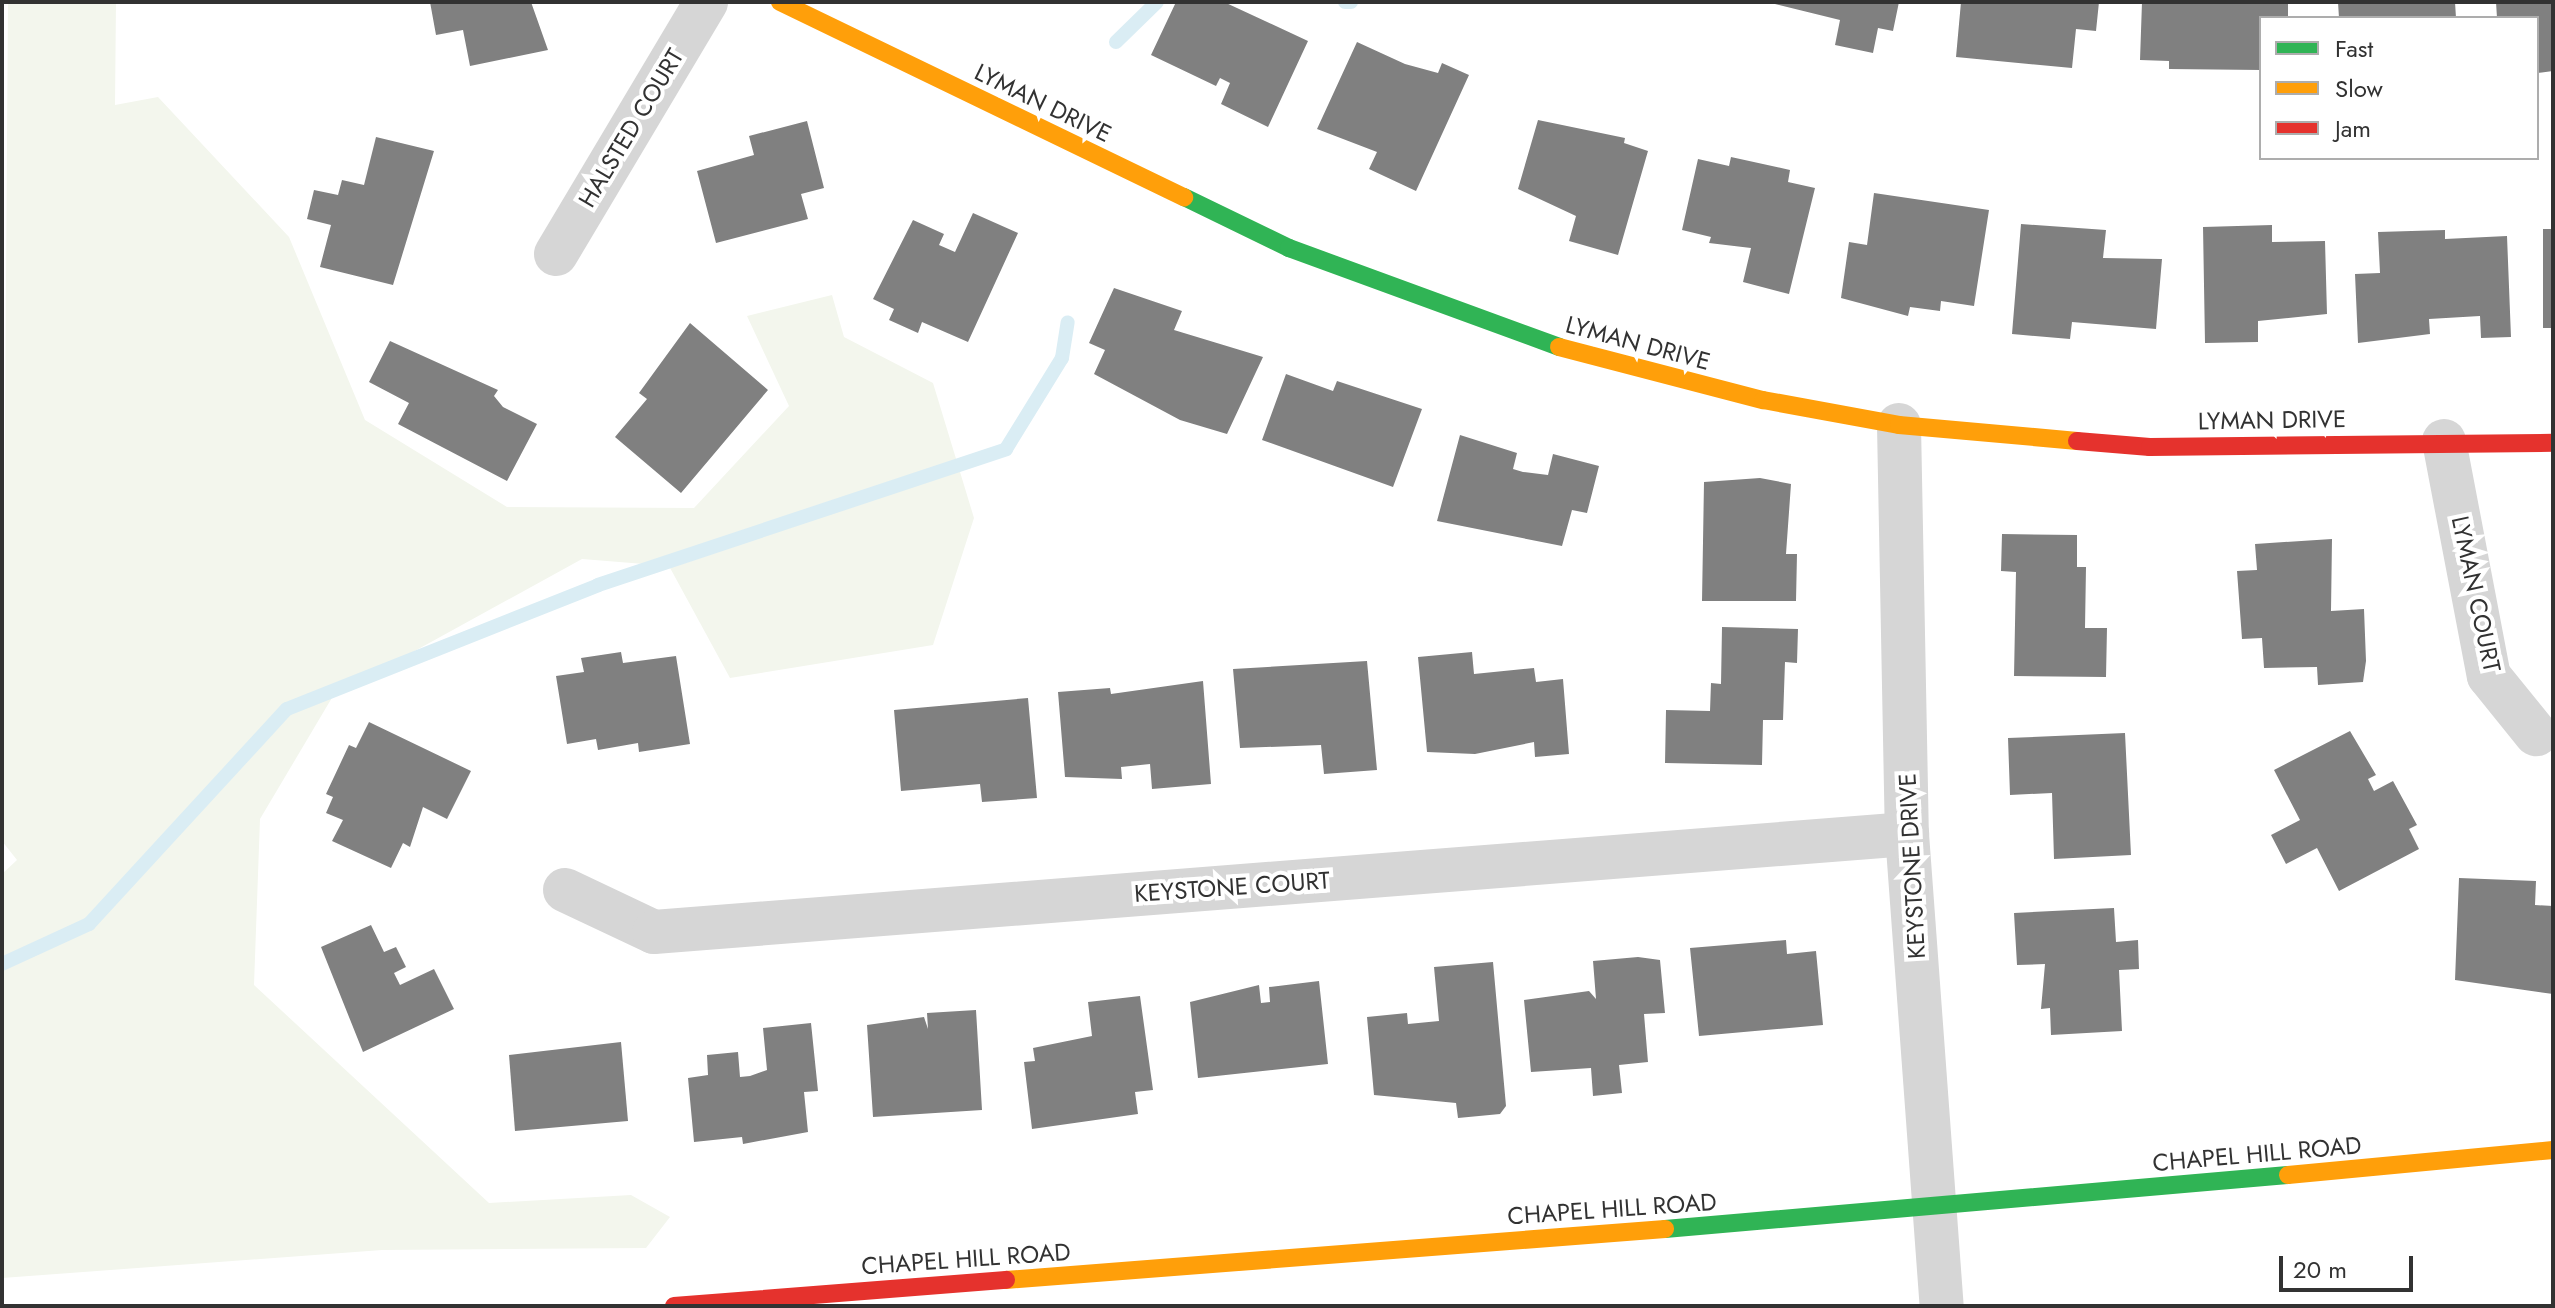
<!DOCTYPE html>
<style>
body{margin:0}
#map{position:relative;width:2555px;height:1308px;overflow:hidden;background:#fff;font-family:Jost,sans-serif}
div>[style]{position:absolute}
.green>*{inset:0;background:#f3f6ed}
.stream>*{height:14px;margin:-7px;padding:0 7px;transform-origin:7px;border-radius:7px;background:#daedf4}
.building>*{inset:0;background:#808080}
.street>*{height:44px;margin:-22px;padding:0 22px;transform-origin:22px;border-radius:22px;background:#d6d6d6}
.fast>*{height:18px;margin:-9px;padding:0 9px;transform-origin:9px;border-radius:9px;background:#30b455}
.slow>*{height:18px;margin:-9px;padding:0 9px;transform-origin:9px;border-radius:9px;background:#ff9f0a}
.jam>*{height:18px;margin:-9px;padding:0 9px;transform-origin:9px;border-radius:9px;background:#e5322d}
span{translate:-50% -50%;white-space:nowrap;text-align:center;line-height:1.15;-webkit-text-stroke:8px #fff;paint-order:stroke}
.street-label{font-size:24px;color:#323232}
.frame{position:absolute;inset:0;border:4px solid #323232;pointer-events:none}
.legend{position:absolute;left:2259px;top:16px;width:280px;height:144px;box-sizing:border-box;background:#fff;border:2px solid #adadad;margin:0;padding:10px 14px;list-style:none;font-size:24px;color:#323232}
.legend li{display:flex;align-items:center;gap:16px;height:40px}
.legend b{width:40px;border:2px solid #adadad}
.scale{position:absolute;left:2279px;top:1256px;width:134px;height:36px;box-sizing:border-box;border:4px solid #323232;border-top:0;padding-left:10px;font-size:24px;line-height:28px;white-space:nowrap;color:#323232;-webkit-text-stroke:6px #fff;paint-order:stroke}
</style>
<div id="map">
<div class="green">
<i style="clip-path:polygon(8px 2px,116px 2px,115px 105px,158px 97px,289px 237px,365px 420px,507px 507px,694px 508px,789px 406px,747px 316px,832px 295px,844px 337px,933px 383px,974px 518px,933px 645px,730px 678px,669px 566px,582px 559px,333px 696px,260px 819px,254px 985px,489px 1203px,631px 1195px,670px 1217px,646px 1248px,382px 1250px,2px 1278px,2px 874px,17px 860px,2px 841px)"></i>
</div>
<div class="stream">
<i style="left:1345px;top:2px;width:6px"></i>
<i style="left:1116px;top:42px;width:57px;rotate:-44.3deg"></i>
<i style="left:2px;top:964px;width:96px;rotate:-24.7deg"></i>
<i style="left:89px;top:924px;width:292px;rotate:-47.4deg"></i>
<i style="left:287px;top:709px;width:335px;rotate:-21.7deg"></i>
<i style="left:598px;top:585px;width:430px;rotate:-18.4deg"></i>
<i style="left:1006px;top:449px;width:107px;rotate:-58.4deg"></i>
<i style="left:1062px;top:358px;width:36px;rotate:-81deg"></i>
</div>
<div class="building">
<i style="clip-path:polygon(430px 2px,531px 2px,548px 50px,470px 66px,463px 30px,436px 35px)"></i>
<i style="clip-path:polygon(1176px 2px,1224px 2px,1308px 41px,1268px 127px,1221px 104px,1230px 83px,1220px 78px,1216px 86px,1151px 55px)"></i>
<i style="clip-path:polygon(1767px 2px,1899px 2px,1893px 31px,1878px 28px,1873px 53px,1835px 45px,1840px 20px)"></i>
<i style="clip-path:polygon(1961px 2px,2099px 2px,2096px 31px,2076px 29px,2072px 68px,1956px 57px)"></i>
<i style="clip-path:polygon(2142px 2px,2288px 2px,2288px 18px,2261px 18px,2261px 70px,2169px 69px,2169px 61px,2140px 60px)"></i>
<i style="clip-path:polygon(2338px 2px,2455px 2px,2456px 18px,2339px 18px)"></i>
<i style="clip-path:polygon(2496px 2px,2553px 2px,2553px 71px,2537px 73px,2537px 18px,2497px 18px)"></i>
<i style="clip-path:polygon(1357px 42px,1405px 64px,1438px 73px,1442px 63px,1469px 75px,1416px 191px,1369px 169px,1377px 152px,1317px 129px)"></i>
<i style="clip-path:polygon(1538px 120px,1625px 138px,1624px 143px,1648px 151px,1618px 255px,1569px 241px,1576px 216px,1518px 189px)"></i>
<i style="clip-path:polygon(807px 121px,824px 188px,801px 194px,808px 219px,716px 243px,697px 171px,754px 155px,749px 136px)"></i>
<i style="clip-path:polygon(376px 137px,434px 151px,393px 285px,320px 267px,331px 225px,307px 219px,314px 190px,338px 195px,342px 180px,364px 185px)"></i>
<i style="clip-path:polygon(1731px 157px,1790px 170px,1788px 182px,1815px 188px,1789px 294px,1743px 282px,1751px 248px,1709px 243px,1711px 237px,1682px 230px,1698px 159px,1729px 166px)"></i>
<i style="clip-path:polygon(1874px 193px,1989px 210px,1974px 306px,1941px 301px,1940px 311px,1910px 307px,1908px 316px,1841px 298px,1849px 242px,1867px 245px)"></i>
<i style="clip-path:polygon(973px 213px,1018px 233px,968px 342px,922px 322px,918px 333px,889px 320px,894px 309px,873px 299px,913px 220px,944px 234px,939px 245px,955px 252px)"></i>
<i style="clip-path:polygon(2021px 224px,2106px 230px,2103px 258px,2162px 259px,2156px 329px,2072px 322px,2070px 339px,2012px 334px)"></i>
<i style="clip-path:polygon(2272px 225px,2272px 242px,2325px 241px,2327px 314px,2258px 321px,2258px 342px,2205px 343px,2203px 227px)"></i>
<i style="clip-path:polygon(2543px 229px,2553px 229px,2553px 328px,2543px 328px)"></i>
<i style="clip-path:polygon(2445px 230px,2445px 239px,2507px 236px,2511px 337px,2481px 338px,2480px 316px,2429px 319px,2430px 334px,2358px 343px,2355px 274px,2380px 273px,2378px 232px)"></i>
<i style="clip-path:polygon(1114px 288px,1182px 311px,1174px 330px,1263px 357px,1227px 434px,1180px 420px,1094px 374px,1105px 350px,1089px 343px)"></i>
<i style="clip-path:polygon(690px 323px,768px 390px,681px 493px,615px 437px,647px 399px,639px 393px)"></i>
<i style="clip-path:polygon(390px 341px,498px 390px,494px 396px,503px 407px,537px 424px,507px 481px,398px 424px,409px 403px,369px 382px)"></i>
<i style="clip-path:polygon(1286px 374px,1333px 391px,1337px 381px,1422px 409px,1393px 487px,1262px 440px)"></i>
<i style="clip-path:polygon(1460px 435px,1517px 453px,1513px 469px,1523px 472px,1548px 475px,1553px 454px,1599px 466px,1587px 513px,1572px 510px,1562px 546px,1437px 521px)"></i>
<i style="clip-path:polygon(1760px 478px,1791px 484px,1786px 554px,1797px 554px,1796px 601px,1702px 601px,1704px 482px)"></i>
<i style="clip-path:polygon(2002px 534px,2077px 535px,2077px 567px,2086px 567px,2085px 628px,2107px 628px,2106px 677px,2014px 676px,2016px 572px,2001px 571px)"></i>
<i style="clip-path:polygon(2332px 539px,2331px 611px,2364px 609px,2366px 661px,2363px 682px,2318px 685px,2317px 667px,2264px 668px,2262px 638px,2242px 639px,2237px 571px,2257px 570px,2255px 544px)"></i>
<i style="clip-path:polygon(1722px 627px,1798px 629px,1797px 663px,1785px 662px,1783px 720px,1763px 720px,1762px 765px,1665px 763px,1666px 710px,1710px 711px,1711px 683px,1721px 684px)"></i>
<i style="clip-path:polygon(621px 652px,623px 663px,676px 656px,690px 744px,639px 752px,638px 743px,598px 750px,596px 739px,567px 744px,556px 676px,584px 672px,581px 658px)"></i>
<i style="clip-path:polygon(1472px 652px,1474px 674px,1534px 668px,1536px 682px,1563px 679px,1569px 754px,1535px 757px,1534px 742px,1475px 754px,1427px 752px,1418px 657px)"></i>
<i style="clip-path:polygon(1367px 661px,1377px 770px,1324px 774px,1321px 745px,1240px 748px,1233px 669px)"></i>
<i style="clip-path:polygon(1203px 681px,1211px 784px,1152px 789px,1150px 764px,1121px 767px,1122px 779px,1065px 777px,1058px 692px,1110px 688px,1111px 694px)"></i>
<i style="clip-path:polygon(1028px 698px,1037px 798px,982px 802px,980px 784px,901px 791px,894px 710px)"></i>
<i style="clip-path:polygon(369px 722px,471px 771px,447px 819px,423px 807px,410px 847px,403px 843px,391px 868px,332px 841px,343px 820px,326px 813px,333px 797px,326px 794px,349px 745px,356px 748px)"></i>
<i style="clip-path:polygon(2350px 731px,2376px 775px,2368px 779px,2374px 791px,2393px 781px,2417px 825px,2409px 829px,2419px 849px,2339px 891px,2317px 848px,2286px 864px,2271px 835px,2300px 820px,2274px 770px)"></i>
<i style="clip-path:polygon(2125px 733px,2131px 855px,2054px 859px,2052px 793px,2010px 795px,2008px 738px)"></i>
<i style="clip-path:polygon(2459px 878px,2536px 881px,2535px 905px,2553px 906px,2553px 994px,2455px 980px)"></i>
<i style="clip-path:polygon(2114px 908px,2116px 942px,2138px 940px,2139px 969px,2119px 970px,2122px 1031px,2051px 1035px,2050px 1008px,2041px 1009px,2045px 964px,2017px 965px,2014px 913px)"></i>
<i style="clip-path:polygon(371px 925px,384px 952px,396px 947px,406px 967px,394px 973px,400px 985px,434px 969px,454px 1009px,363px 1052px,321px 947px)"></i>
<i style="clip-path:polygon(1786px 940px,1787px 954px,1816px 951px,1823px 1025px,1699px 1036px,1690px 948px)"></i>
<i style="clip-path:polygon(1638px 957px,1660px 960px,1665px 1013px,1644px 1014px,1648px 1062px,1619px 1065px,1622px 1093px,1593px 1096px,1591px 1068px,1531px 1072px,1524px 1000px,1589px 991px,1596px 999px,1593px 961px)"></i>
<i style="clip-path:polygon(1493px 962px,1506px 1106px,1500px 1114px,1458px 1118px,1456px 1103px,1374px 1095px,1367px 1017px,1407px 1013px,1408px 1024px,1439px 1021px,1434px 967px)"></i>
<i style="clip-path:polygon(1319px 981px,1328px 1064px,1198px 1078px,1190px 1002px,1259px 985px,1261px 1003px,1270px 1002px,1269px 987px)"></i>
<i style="clip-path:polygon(1140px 996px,1153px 1090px,1135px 1092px,1138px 1114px,1032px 1129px,1024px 1062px,1035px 1061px,1033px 1048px,1092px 1036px,1088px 1002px)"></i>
<i style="clip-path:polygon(976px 1010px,982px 1110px,873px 1117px,867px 1025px,924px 1017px,928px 1029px,927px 1013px)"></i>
<i style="clip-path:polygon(811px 1023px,818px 1091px,804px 1092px,808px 1132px,743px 1144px,742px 1137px,694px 1142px,688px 1078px,708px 1075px,707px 1055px,738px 1052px,740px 1077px,750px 1076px,767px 1070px,763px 1028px)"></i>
<i style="clip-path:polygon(621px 1042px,628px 1121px,515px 1131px,509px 1055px)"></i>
</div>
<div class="street">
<i style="left:556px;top:254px;width:293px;rotate:-59.2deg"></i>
<i style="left:1899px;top:425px;width:409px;rotate:88.9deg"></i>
<i style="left:1907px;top:834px;width:473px;rotate:85.8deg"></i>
<i style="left:2444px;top:441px;width:239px;rotate:79.2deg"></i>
<i style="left:2489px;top:676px;width:75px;rotate:51deg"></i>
<i style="left:565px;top:890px;width:98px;rotate:25.3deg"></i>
<i style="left:654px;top:932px;width:1257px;rotate:-4.47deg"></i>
</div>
<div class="fast">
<i style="left:1184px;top:197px;width:117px;rotate:25.9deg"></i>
<i style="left:1289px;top:248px;width:288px;rotate:20.1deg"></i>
<i style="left:1665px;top:1229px;width:625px;rotate:-4.95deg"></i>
</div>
<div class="slow">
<i style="left:780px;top:2px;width:449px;rotate:25.8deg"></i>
<i style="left:1559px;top:347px;width:211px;rotate:14.6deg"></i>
<i style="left:1763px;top:400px;width:138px;rotate:10.4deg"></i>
<i style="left:1899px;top:425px;width:179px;rotate:5.1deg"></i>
<i style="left:2288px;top:1175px;width:266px;rotate:-5.4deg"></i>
<i style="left:1006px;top:1280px;width:661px;rotate:-4.43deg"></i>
</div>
<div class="jam">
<i style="left:2077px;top:441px;width:73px;rotate:4.7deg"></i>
<i style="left:2150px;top:447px;width:403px;rotate:-0.6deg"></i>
<i style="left:674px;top:1306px;width:333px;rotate:-4.5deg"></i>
</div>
<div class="street-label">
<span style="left:1043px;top:103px;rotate:26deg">LYMAN DRIVE</span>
<span style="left:631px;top:128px;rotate:-59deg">HALSTED COURT</span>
<span style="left:1638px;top:343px;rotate:15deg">LYMAN DRIVE</span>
<span style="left:2272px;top:420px;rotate:-1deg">LYMAN DRIVE</span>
<span style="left:2476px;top:594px;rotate:78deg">LYMAN COURT</span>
<span style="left:1912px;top:866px;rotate:-93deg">KEYSTONE DRIVE</span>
<span style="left:1232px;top:887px;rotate:-4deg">KEYSTONE COURT</span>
<span style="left:2257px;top:1154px;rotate:-5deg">CHAPEL HILL ROAD</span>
<span style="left:1612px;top:1209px;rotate:-4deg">CHAPEL HILL ROAD</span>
<span style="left:966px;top:1259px;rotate:-4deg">CHAPEL HILL ROAD</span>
</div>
<div class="frame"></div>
<ul class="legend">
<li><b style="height:10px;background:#30b455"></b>Fast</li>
<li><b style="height:10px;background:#ff9f0a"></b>Slow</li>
<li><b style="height:10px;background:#e5322d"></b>Jam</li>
</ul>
<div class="scale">20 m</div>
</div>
